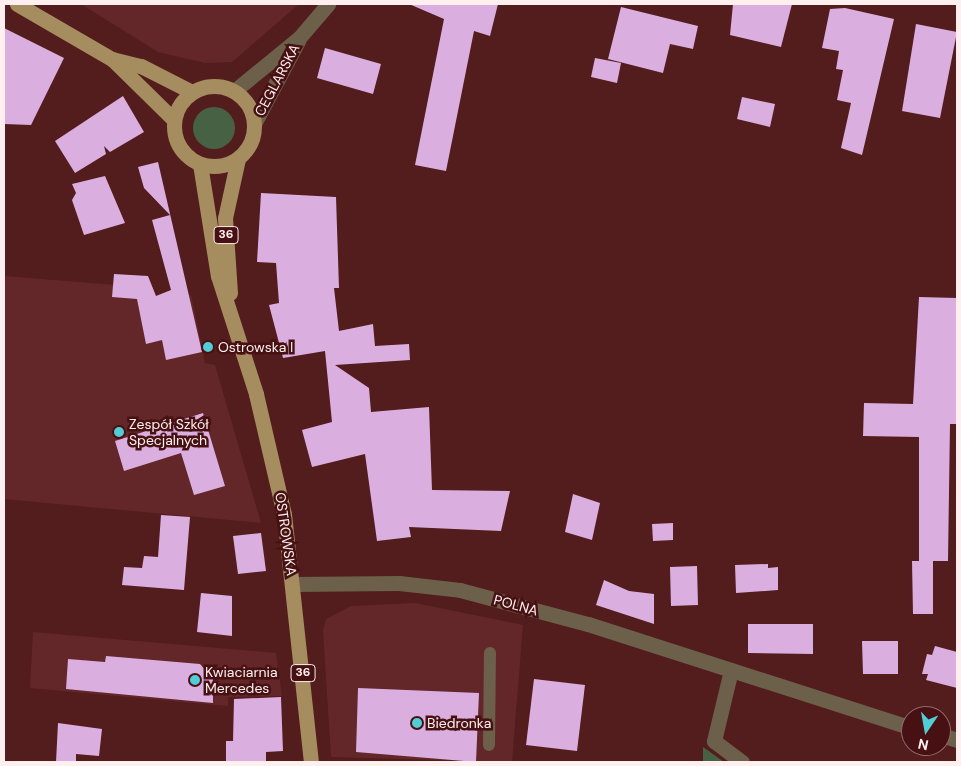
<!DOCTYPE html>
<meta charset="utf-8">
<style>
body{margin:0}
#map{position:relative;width:961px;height:766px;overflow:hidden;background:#531c1d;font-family:"DM Sans",sans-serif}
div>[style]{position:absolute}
.built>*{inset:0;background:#642729}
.green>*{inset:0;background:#476144}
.round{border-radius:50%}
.building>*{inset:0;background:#daafe0}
.service>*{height:12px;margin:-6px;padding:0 6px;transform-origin:6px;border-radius:6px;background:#6c604a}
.minor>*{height:15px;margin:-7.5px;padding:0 7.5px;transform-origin:7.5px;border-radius:7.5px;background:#6c604a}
.tertiary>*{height:15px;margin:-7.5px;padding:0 7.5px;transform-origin:7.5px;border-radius:7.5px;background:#6c604a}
.primary>*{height:15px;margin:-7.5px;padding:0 7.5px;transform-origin:7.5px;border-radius:7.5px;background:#a68d5f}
.primary>.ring{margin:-7.5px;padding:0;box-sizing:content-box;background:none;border:15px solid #a68d5f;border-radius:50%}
.dots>*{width:14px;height:14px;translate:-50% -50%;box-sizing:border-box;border:2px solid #471113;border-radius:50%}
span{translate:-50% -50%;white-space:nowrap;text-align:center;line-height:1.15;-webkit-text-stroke:5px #471113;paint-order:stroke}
.shield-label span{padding:1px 4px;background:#471113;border:1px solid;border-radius:4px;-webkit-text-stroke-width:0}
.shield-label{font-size:12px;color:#fff0ef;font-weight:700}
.street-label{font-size:14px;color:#fff0ef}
.poi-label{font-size:14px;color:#fff0ef}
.left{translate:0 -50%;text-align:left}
.frame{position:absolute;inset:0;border:5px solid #fff0ef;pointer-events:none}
.north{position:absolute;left:901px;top:706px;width:50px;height:50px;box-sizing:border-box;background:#471113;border:1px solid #916a6b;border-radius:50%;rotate:192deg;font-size:14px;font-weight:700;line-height:20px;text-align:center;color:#fff0ef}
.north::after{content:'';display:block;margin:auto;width:18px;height:22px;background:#52ccd5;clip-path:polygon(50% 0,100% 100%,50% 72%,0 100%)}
</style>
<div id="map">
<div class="built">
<i style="clip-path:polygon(81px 4px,299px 4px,232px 62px,205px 63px,158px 52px)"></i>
<i style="clip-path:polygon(4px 276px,141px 287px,155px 301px,191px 295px,205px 363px,215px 365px,261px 523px,4px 499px)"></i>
<i style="clip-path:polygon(415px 603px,523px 625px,512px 762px,331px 757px,323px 631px,326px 619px,351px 606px)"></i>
<i style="clip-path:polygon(33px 632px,276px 653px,282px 696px,228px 697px,228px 706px,30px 688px)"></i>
</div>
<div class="green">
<i class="round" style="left:193px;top:107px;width:42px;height:42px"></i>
<i style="clip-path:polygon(703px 747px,724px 762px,703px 762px)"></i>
</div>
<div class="building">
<i style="clip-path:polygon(409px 4px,498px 4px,490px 36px,474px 31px,446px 171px,415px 165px,444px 19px)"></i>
<i style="clip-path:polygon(733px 4px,792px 4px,781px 47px,730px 35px)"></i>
<i style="clip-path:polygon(621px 7px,698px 26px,693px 49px,670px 44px,663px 73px,608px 59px)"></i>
<i style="clip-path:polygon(845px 8px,894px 19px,862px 155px,841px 148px,851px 103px,837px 100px,843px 70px,836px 69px,839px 51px,822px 48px,830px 9px)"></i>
<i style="clip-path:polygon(916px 24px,957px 32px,940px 118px,902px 111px)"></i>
<i style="clip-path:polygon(4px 28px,64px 58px,31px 125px,4px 124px)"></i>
<i style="clip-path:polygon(325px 48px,381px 64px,373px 94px,317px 78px)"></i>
<i style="clip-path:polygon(595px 58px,621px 63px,617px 83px,591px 77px)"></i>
<i style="clip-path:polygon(123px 96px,144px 132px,110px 152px,104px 146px,106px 154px,75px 173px,55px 141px)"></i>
<i style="clip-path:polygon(742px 97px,775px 104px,770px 127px,737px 119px)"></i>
<i style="clip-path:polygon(158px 162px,202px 352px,166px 360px,162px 340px,146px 344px,137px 299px,112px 297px,114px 274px,148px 276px,156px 296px,171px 290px,152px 220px,170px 215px,144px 188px,138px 167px)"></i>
<i style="clip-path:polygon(105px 176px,125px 223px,84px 235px,72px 200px,76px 193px,72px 184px)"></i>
<i style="clip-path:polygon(261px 193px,336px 197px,339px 288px,334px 288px,339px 331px,373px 324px,375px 346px,409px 344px,410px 360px,335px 365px,369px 388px,371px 412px,429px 407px,432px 490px,510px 491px,501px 531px,409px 527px,411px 537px,377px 541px,365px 454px,312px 467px,302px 430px,332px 422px,325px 351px,283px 358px,269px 305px,279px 303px,276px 263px,257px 262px)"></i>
<i style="clip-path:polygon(919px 297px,957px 298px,957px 424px,950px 424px,948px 561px,919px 561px,919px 437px,863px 436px,864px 403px,913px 404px)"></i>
<i style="clip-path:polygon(203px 413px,225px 486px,194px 495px,181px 453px,124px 471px,115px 441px)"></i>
<i style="clip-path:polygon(573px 494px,600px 503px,592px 540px,565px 532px)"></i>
<i style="clip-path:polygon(161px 515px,190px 517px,184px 590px,122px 585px,124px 567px,142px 568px,144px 556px,158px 557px)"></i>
<i style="clip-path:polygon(673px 523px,673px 540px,653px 541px,652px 524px)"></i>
<i style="clip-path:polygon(261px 533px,266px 571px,238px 574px,233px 536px)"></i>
<i style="clip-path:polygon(912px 561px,933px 561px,933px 614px,913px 614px)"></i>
<i style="clip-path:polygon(768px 564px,768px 568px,778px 567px,778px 590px,736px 593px,735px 565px)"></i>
<i style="clip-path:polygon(697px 566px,698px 605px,671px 606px,670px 567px)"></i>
<i style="clip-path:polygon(604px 580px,629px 591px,654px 594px,654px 624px,596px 605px)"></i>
<i style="clip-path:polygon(201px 593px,232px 596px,232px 636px,197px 632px)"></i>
<i style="clip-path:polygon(748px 624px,813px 624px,813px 654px,748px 653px)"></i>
<i style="clip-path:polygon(862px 641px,898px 641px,898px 674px,863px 674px)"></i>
<i style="clip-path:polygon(935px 646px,957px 652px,957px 688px,926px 680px,928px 674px,922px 674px,927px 654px,932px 655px)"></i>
<i style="clip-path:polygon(106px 656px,200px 664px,213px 679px,213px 703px,66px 689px,68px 659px,105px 662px)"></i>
<i style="clip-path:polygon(534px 679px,585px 685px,577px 751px,526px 745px)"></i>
<i style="clip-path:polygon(358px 688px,479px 693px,476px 762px,356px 752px)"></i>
<i style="clip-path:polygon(281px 697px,283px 751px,266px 752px,266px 762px,226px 762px,226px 741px,233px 741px,234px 699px)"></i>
<i style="clip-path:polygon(58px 723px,102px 729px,99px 756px,76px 754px,76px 762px,56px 762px)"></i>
</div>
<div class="service">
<i style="left:489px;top:745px;width:92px;rotate:-89.4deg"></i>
</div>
<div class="minor">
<i style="left:293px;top:584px;width:106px;rotate:-0.5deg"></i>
<i style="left:399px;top:583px;width:61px;rotate:6.5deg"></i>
<i style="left:460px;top:590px;width:132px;rotate:14.9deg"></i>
<i style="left:588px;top:624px;width:339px;rotate:17.8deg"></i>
<i style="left:731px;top:670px;width:73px;rotate:103.5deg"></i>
<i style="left:714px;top:741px;width:35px;rotate:37deg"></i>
<i style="left:941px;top:735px;width:17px;rotate:17deg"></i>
</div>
<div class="tertiary">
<i style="left:234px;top:91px;width:84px;rotate:-39.2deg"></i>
<i style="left:299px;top:38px;width:45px;rotate:-49.5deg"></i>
<i style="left:255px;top:122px;width:92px;rotate:-62deg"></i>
</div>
<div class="primary">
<i style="left:17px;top:4px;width:110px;rotate:30.1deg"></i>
<i style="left:112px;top:59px;width:87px;rotate:44.5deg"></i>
<i style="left:112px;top:59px;width:30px;rotate:14deg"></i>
<i style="left:141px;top:66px;width:57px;rotate:27deg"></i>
<i class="ring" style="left:174px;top:86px;width:65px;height:65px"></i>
<i style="left:200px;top:164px;width:113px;rotate:80.9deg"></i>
<i style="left:218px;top:276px;width:124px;rotate:72.1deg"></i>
<i style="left:256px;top:394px;width:123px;rotate:76.9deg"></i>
<i style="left:284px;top:514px;width:249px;rotate:83.8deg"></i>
<i style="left:230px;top:293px;width:75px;rotate:-93.8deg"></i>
<i style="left:225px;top:218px;width:60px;rotate:-77.6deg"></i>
</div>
<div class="dots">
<i style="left:208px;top:347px;background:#52ccd5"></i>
<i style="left:119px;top:432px;background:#52ccd5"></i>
<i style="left:195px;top:680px;background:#52ccd5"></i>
<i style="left:417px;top:723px;background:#52ccd5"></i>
</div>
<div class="shield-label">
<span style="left:226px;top:235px">36</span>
<span style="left:303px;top:673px">36</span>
</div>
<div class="street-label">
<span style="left:277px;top:80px;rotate:-62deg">CEGLARSKA</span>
<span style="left:286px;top:534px;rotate:82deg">OSTROWSKA</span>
<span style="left:516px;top:605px;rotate:15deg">POLNA</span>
</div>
<div class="poi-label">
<span class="left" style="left:218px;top:347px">Ostrowska I</span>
<span class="left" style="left:129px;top:432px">Zespół Szkół<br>Specjalnych</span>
<span class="left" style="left:205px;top:680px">Kwiaciarnia<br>Mercedes</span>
<span class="left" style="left:427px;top:723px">Biedronka</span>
</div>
<div class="frame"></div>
<div class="north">N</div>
</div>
